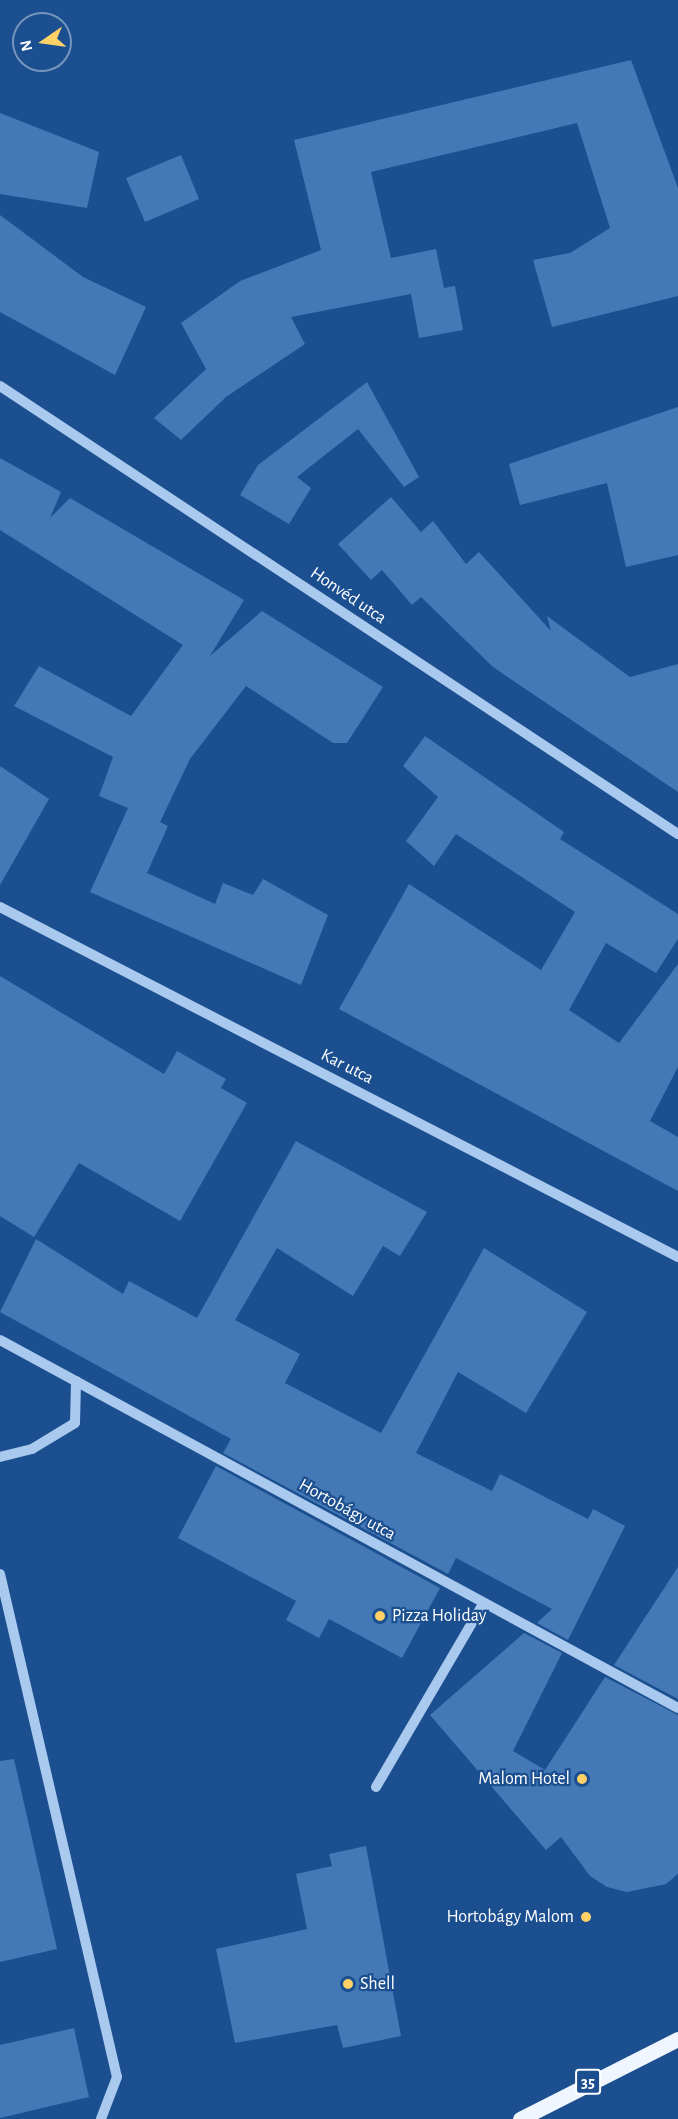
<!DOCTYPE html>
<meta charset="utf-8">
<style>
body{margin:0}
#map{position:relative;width:678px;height:2119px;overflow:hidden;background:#1b4f8f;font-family:"Alegreya Sans",sans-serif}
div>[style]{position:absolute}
.building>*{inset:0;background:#4478b7}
.minor>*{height:10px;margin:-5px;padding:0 5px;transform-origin:5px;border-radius:5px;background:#a9c9ee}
.major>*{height:15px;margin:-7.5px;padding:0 7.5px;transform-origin:7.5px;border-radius:7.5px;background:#f0f6ff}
.dots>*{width:16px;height:16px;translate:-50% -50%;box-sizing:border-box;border:3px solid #1b4f8f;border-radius:50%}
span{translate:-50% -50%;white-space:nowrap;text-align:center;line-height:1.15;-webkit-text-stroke:4.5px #1b4f8f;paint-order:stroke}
.shield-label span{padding:2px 4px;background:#1b4f8f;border:2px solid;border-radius:4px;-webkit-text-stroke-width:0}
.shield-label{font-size:16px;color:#fff;font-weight:700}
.street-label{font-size:18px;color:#fff}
.poi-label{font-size:18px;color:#fff}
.left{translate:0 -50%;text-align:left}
.right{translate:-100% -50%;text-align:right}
.north{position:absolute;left:12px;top:12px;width:60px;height:60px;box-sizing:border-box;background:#1b4f8f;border:2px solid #7695bc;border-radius:50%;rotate:257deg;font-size:16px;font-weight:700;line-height:24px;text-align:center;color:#fff}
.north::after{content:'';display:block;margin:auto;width:21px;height:27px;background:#ffd166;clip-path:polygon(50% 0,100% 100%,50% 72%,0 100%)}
</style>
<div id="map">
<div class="building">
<i style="clip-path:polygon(631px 60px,678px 188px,678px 296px,552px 327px,533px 260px,570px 253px,610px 228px,577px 123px,371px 172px,391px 258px,436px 249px,444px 288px,455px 286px,463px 330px,419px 338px,411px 294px,291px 317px,305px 344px,226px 397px,181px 440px,154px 418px,206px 369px,181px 323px,240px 281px,321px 250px,294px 140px)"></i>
<i style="clip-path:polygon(0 113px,99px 152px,87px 208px,0 194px)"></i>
<i style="clip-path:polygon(181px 155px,199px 199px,145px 222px,126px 178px)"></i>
<i style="clip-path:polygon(0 215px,83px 277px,146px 307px,115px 375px,0 312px)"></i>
<i style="clip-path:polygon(367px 382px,419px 477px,404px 487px,358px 429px,297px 477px,311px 488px,289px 524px,240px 495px,258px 465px)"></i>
<i style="clip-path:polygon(678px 407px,678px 555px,626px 567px,607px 483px,520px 505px,509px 464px)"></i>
<i style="clip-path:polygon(0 458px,61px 492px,50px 518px,70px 498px,244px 600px,210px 656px,262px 611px,383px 687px,347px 743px,333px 743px,246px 686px,190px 759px,160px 822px,168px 826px,147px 873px,215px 904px,223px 883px,253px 895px,263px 879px,328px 915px,301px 985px,90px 892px,128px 808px,99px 796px,113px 757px,14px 706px,39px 666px,131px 716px,183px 645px,0 530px)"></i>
<i style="clip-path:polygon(391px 497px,421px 532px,433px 521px,466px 564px,479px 552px,551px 631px,547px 616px,630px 677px,678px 664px,678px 792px,493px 667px,421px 597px,412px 605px,382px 570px,371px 580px,338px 544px)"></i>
<i style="clip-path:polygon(425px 736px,564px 832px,560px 839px,678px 914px,678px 939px,656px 973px,606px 943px,569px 1010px,619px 1043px,678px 964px,678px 1067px,650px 1121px,678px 1137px,678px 1191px,339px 1009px,409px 884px,541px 970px,575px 912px,456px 834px,434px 866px,406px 841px,438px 797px,403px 766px)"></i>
<i style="clip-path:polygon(0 766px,49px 799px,0 885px)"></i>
<i style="clip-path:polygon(0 976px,164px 1074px,177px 1051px,226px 1079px,221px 1088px,247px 1103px,180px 1221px,79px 1163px,34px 1237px,0 1216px)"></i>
<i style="clip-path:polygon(296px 1141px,427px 1212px,400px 1256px,383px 1246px,353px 1296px,277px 1248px,235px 1320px,300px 1354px,285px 1383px,381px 1433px,484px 1248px,587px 1312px,526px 1413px,458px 1372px,416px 1453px,492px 1491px,500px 1474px,588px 1519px,593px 1509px,625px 1526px,568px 1640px,537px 1623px,552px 1609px,456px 1558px,448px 1574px,223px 1453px,231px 1439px,0 1312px,36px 1239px,123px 1294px,129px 1281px,197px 1318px)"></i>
<i style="clip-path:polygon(216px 1466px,440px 1588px,402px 1658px,329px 1619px,319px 1638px,286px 1620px,296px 1601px,178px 1538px)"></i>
<i style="clip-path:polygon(678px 1567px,678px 1699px,614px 1665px)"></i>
<i style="clip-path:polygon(524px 1633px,562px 1653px,513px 1751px,545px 1770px,605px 1677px,678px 1715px,678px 1874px,666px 1884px,627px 1892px,607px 1887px,590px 1876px,561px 1837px,546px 1850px,430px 1715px)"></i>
<i style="clip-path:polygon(14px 1759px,57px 1949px,0 1962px,0 1761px)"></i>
<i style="clip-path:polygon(366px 1846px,401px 2036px,343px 2048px,337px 2025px,235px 2043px,216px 1949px,307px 1929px,296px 1874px,332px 1866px,329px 1854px)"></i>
<i style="clip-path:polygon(74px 2028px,89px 2097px,0 2118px,0 2045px)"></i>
</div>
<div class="minor">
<i style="left:0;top:386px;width:813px;rotate:33.46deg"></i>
<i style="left:0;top:907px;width:763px;rotate:27.3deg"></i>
<i style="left:0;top:1340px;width:771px;rotate:28.49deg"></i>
<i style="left:0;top:1457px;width:33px;rotate:-14deg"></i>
<i style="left:32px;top:1449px;width:50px;rotate:-31.2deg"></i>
<i style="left:75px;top:1423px;width:42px;rotate:-88.6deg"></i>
<i style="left:0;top:1574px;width:516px;rotate:76.91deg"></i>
<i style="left:117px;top:2077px;width:45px;rotate:110.9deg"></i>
<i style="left:376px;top:1787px;width:212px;rotate:-59.7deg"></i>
</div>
<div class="major">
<i style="left:520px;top:2119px;width:177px;rotate:-26.9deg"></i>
</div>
<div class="dots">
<i style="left:380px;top:1616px;background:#ffd166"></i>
<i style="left:582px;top:1779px;background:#ffd166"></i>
<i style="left:586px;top:1917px;background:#ffd166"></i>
<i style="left:348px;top:1984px;background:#ffd166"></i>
</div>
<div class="shield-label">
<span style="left:588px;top:2082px">35</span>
</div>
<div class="street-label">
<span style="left:348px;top:596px;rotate:34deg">Honvéd utca</span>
<span style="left:347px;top:1067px;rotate:27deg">Kar utca</span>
<span style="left:347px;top:1510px;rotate:29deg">Hortobágy utca</span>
</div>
<div class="poi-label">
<span class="left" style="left:392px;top:1616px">Pizza Holiday</span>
<span class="right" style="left:570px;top:1779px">Malom Hotel</span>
<span class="right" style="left:574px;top:1917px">Hortobágy Malom</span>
<span class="left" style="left:360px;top:1984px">Shell</span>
</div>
<div class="north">N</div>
</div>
